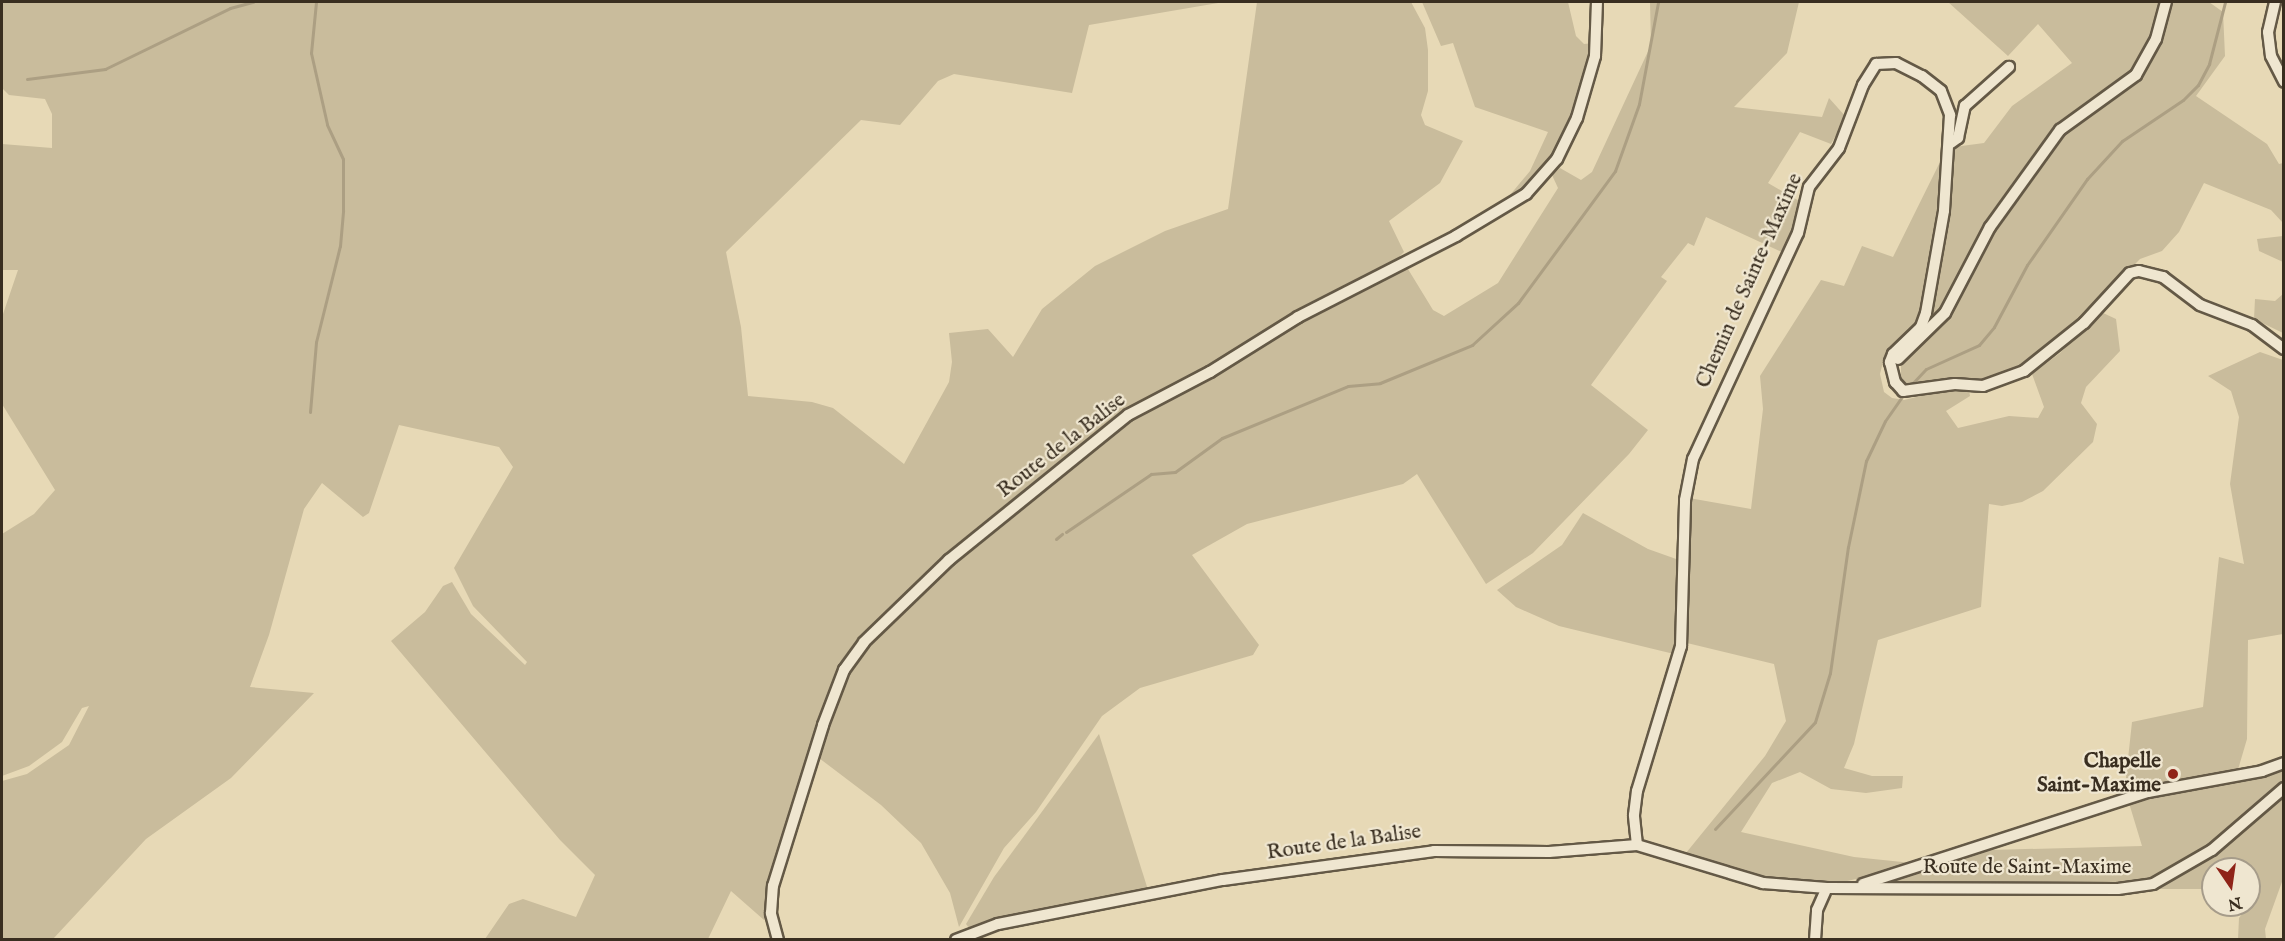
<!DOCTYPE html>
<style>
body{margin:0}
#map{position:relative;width:2285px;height:941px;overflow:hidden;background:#e7d9b6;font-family:"IM FELL English",serif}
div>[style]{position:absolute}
.green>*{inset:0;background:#c9bc9c}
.stream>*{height:3px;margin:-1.5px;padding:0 1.5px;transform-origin:1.5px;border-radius:1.5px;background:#ac9f83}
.roads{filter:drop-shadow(2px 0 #645946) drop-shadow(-2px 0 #645946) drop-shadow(0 2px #645946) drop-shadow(0 -2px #645946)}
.street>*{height:10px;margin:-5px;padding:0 5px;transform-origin:5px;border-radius:5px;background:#efe6d0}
.dots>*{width:16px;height:16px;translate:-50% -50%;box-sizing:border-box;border:3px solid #efe6d0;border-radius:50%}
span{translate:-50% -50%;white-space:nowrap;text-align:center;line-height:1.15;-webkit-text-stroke:4.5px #efe6d0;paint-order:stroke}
.street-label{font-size:21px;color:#392e20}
.poi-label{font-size:21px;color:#392e20;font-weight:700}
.right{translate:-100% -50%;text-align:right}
.frame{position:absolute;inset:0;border:3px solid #392e20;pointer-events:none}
.north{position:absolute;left:2201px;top:857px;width:60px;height:60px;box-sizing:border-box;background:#efe6d0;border:2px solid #a69c8a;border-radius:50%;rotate:167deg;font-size:16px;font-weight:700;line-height:24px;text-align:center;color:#392e20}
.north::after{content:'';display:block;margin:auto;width:21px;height:27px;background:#8f2418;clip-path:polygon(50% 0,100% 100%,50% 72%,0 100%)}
</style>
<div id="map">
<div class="green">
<i style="clip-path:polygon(2px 2px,1224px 2px,1089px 25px,1072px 93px,954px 74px,938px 81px,900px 125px,861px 120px,726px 252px,741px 327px,748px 396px,812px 402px,833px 408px,904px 464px,949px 382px,952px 362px,949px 333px,988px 329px,1013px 357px,1042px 309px,1095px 266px,1165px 231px,1228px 209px,1257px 2px,1411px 2px,1425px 28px,1428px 50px,1428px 91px,1421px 115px,1425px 125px,1463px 141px,1440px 183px,1389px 221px,1404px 252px,1400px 256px,1433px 310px,1444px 316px,1498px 283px,1558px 188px,1552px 175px,1560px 168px,1581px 180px,1592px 172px,1651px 45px,1650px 2px,1799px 2px,1787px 53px,1734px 107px,1822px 117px,1829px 98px,1846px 117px,1831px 144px,1800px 132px,1768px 183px,1801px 202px,1784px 253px,1706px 217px,1694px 246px,1688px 243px,1661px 277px,1667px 281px,1591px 385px,1648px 430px,1629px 454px,1533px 553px,1486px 584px,1417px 474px,1403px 484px,1247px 524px,1192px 555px,1259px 645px,1253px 655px,1140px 688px,1102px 716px,1036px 812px,1004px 848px,959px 927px,950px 893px,921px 843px,881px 805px,815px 755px,847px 674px,861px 650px,958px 556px,1102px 442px,1095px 433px,945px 558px,855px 646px,838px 675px,822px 721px,773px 871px,768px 917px,764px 920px,731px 891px,708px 939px,485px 939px,509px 904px,523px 899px,576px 917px,595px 875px,560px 840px,391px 641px,425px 612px,443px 586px,452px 582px,471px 614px,525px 665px,527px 662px,473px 606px,454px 568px,513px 467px,499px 447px,399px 425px,369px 513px,363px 517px,322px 483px,304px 509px,269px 635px,250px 687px,314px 693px,231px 778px,146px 839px,53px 939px,2px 939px,2px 781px,27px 774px,69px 745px,89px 706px,82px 708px,62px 742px,29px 766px,2px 776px,2px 534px,34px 514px,55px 490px,2px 404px,2px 317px,18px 270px,2px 270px,2px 144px,52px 148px,52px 114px,45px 99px,9px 95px,2px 88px)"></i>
<i style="clip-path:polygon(1422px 2px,1568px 2px,1576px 36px,1584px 44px,1594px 43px,1583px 92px,1561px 144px,1532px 185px,1515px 197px,1510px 195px,1530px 171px,1548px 132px,1475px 107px,1453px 43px,1441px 46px)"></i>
<i style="clip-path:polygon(1948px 2px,2161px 2px,2139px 66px,2114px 88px,2062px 119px,1988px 222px,1938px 314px,1925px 325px,1954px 147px,1984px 143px,2012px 106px,2072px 63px,2038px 24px,2008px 56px)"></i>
<i style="clip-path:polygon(2171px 2px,2209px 2px,2223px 12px,2225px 56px,2196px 96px,2267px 144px,2279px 164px,2283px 163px,2283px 223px,2271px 210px,2204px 183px,2179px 232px,2162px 251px,2140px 259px,2058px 342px,2012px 374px,1984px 380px,1906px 386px,1901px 380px,1901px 364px,1953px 310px,1989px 238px,2066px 130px,2137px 80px,2151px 64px)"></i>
<i style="clip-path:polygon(1940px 162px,1944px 165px,1920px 319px,1884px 358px,1880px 374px,1884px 392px,1892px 398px,1904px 400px,1946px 390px,1969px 390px,1970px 396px,1946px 411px,1958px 428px,2009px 416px,2038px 418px,2044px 407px,2032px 374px,2060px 353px,2101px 312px,2116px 319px,2120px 351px,2086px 387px,2081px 403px,2097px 424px,2093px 442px,2043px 491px,2022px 502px,2002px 506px,1989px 504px,1981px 607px,1878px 640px,1854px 744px,1844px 768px,1872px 776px,1903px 776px,1902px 788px,1866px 793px,1831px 789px,1800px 772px,1772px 783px,1741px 832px,1854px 857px,1912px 863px,1909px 867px,1834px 884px,1768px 879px,1686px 853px,1765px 756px,1786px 721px,1774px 664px,1687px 643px,1689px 498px,1751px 509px,1763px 409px,1760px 376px,1821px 280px,1844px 286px,1862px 246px,1893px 257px)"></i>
<i style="clip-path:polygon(2283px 236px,2283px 262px,2259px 251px,2257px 239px)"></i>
<i style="clip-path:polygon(2283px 294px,2283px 333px,2254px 319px,2255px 299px,2275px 301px)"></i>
<i style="clip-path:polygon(2260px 352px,2283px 360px,2283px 634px,2248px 640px,2247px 739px,2237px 773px,2124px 796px,2132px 722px,2203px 707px,2219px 557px,2244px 564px,2230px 484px,2239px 417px,2231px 391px,2208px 376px)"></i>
<i style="clip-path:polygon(1583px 513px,1648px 549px,1679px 560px,1674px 654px,1559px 626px,1516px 607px,1497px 590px,1562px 545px)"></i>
<i style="clip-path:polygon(1099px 734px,1148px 890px,969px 928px,966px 924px,994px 877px)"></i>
<i style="clip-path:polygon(2283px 767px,2283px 781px,2247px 816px,2182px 867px,2154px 881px,2116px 886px,1870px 885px,1990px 850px,2142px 846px,2129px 803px)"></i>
<i style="clip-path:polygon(2283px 793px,2283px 879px,2265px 929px,2266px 939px,2238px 939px,2239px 918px,2249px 905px,2249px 869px,2213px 869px,2213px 889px,2152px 889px,2195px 866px)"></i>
</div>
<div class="stream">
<i style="left:27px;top:79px;width:79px;rotate:-7.3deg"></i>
<i style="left:105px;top:69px;width:139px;rotate:-26deg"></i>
<i style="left:230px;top:8px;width:24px;rotate:-15deg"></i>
<i style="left:1910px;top:386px;width:23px;rotate:-47deg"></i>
<i style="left:1926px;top:369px;width:58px;rotate:-24.4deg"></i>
<i style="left:1979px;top:345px;width:23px;rotate:-50deg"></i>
<i style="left:1994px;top:327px;width:70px;rotate:-62deg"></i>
<i style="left:2027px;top:265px;width:105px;rotate:-55.1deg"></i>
<i style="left:2087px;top:179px;width:52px;rotate:-47.4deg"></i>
<i style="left:2122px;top:141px;width:73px;rotate:-33.9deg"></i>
<i style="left:2183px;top:100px;width:21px;rotate:-45deg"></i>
<i style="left:2198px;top:85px;width:24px;rotate:-62deg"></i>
<i style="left:2209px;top:64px;width:64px;rotate:-75.5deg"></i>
<i style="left:310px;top:412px;width:70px;rotate:-85.1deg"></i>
<i style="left:316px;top:342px;width:99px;rotate:-76deg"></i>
<i style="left:340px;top:246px;width:36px;rotate:-85deg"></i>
<i style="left:343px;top:210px;width:51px;rotate:-90deg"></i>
<i style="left:343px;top:159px;width:38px;rotate:-115deg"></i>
<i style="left:327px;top:124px;width:73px;rotate:-102.7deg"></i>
<i style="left:311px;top:53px;width:51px;rotate:-84.4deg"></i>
<i style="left:1066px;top:532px;width:103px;rotate:-34.3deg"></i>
<i style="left:1151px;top:474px;width:24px;rotate:-5deg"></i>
<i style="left:1175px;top:472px;width:58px;rotate:-35.9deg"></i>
<i style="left:1222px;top:438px;width:136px;rotate:-22.4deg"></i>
<i style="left:1348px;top:386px;width:32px;rotate:-5deg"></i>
<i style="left:1380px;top:383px;width:100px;rotate:-22.4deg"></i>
<i style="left:1472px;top:345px;width:62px;rotate:-42.4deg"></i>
<i style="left:1518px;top:303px;width:164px;rotate:-53.7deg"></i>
<i style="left:1615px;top:171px;width:71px;rotate:-70.3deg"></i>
<i style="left:1639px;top:104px;width:104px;rotate:-79.4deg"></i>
<i style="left:1056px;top:539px;width:8px;rotate:-40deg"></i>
<i style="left:1715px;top:829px;width:146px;rotate:-46.9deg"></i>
<i style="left:1815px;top:722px;width:51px;rotate:-73deg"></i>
<i style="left:1830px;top:673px;width:127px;rotate:-81.9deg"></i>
<i style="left:1848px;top:547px;width:88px;rotate:-78.2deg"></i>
<i style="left:1866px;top:461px;width:44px;rotate:-64.6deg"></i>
<i style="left:1885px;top:421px;width:33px;rotate:-55deg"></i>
</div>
<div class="roads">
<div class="street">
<i style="left:2275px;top:2px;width:31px;rotate:103deg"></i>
<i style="left:2268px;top:32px;width:24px;rotate:83deg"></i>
<i style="left:2271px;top:56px;width:29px;rotate:63deg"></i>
<i style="left:1951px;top:143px;width:9px;rotate:-36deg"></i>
<i style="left:1958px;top:138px;width:33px;rotate:-78deg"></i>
<i style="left:1965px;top:106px;width:59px;rotate:-41.6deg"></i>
<i style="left:1898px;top:359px;width:66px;rotate:-44.4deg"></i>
<i style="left:1945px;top:313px;width:97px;rotate:-62.4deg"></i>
<i style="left:1990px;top:227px;width:120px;rotate:-54.2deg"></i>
<i style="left:2060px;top:130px;width:94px;rotate:-35.9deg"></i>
<i style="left:2136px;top:75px;width:41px;rotate:-60.9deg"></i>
<i style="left:2156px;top:39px;width:38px;rotate:-75deg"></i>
<i style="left:1637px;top:845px;width:30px;rotate:-96deg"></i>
<i style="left:1634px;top:815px;width:24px;rotate:-83deg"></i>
<i style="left:1637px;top:791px;width:152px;rotate:-73.1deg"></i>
<i style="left:1681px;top:646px;width:146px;rotate:-88.4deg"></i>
<i style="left:1685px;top:500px;width:42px;rotate:-79deg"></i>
<i style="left:1693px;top:459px;width:249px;rotate:-65.1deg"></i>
<i style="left:1798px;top:233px;width:47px;rotate:-76.6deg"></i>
<i style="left:1809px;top:187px;width:49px;rotate:-52.4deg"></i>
<i style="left:1839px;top:148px;width:67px;rotate:-69.1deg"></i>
<i style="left:1863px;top:85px;width:25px;rotate:-58deg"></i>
<i style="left:1876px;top:64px;width:20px;rotate:-3deg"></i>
<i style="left:1896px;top:63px;width:29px;rotate:27deg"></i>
<i style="left:1922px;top:76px;width:24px;rotate:38deg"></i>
<i style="left:1941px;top:91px;width:26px;rotate:69deg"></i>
<i style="left:1950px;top:115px;width:96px;rotate:93.6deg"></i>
<i style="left:1944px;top:211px;width:104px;rotate:100deg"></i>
<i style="left:1926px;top:313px;width:15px;rotate:110deg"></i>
<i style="left:1921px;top:327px;width:39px;rotate:136deg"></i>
<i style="left:1893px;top:354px;width:9px;rotate:111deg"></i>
<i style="left:1890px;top:362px;width:21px;rotate:76deg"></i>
<i style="left:1895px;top:382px;width:12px;rotate:48deg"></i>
<i style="left:1903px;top:391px;width:52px;rotate:-7.7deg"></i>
<i style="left:1955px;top:384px;width:28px;rotate:4deg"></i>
<i style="left:1983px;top:386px;width:44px;rotate:-20.1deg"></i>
<i style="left:2024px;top:371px;width:77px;rotate:-38.7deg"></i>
<i style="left:2084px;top:323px;width:68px;rotate:-47.4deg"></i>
<i style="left:2130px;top:273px;width:9px;rotate:-13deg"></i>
<i style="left:2139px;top:271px;width:25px;rotate:14deg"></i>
<i style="left:2163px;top:277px;width:46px;rotate:37.1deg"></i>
<i style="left:2200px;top:305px;width:56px;rotate:21deg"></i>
<i style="left:2252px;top:325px;width:40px;rotate:37deg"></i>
<i style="left:1863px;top:884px;width:299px;rotate:-17.9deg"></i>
<i style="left:2148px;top:792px;width:116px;rotate:-10.4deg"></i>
<i style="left:2262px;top:771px;width:23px;rotate:-20deg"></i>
<i style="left:778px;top:940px;width:28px;rotate:-105deg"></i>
<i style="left:771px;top:913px;width:27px;rotate:-86deg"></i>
<i style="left:773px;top:886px;width:169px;rotate:-72.7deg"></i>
<i style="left:823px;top:725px;width:59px;rotate:-69.1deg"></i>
<i style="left:844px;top:670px;width:34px;rotate:-54deg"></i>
<i style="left:864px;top:642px;width:118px;rotate:-44deg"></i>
<i style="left:949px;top:560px;width:230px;rotate:-39deg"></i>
<i style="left:1128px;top:415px;width:93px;rotate:-27.7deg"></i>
<i style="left:1210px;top:372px;width:104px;rotate:-32deg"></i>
<i style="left:1298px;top:317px;width:178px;rotate:-27.1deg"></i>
<i style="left:1456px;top:236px;width:82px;rotate:-31deg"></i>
<i style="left:1526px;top:194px;width:47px;rotate:-48.5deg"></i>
<i style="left:1557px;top:159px;width:46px;rotate:-64deg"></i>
<i style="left:1577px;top:118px;width:65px;rotate:-73.8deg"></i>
<i style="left:1595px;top:56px;width:54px;rotate:-87.9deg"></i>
<i style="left:956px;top:940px;width:45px;rotate:-20.9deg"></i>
<i style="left:998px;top:924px;width:229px;rotate:-11.1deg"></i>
<i style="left:1223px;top:880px;width:213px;rotate:-7.8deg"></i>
<i style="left:1434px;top:851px;width:115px;rotate:0.5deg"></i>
<i style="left:1549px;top:852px;width:88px;rotate:-4.5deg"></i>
<i style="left:1637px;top:845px;width:132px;rotate:16.8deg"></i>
<i style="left:1763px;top:883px;width:64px;rotate:4.5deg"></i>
<i style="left:1815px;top:940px;width:30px;rotate:-86deg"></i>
<i style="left:1817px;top:910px;width:24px;rotate:-66deg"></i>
<i style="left:1827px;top:888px;width:291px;rotate:0.2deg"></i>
<i style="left:2118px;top:889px;width:35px;rotate:-8deg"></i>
<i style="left:2153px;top:884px;width:68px;rotate:-30deg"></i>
<i style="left:2212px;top:850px;width:95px;rotate:-40.7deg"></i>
</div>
</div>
<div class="dots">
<i style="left:2173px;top:774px;background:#8f2418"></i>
</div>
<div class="street-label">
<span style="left:1750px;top:281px;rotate:-66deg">Chemin de Sainte-Maxime</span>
<span style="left:1062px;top:446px;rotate:-38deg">Route de la Balise</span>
<span style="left:1344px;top:843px;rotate:-8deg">Route de la Balise</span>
<span style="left:2027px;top:868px">Route de Saint-Maxime</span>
</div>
<div class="poi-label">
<span class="right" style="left:2161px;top:774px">Chapelle<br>Saint-Maxime</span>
</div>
<div class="frame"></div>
<div class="north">N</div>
</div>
